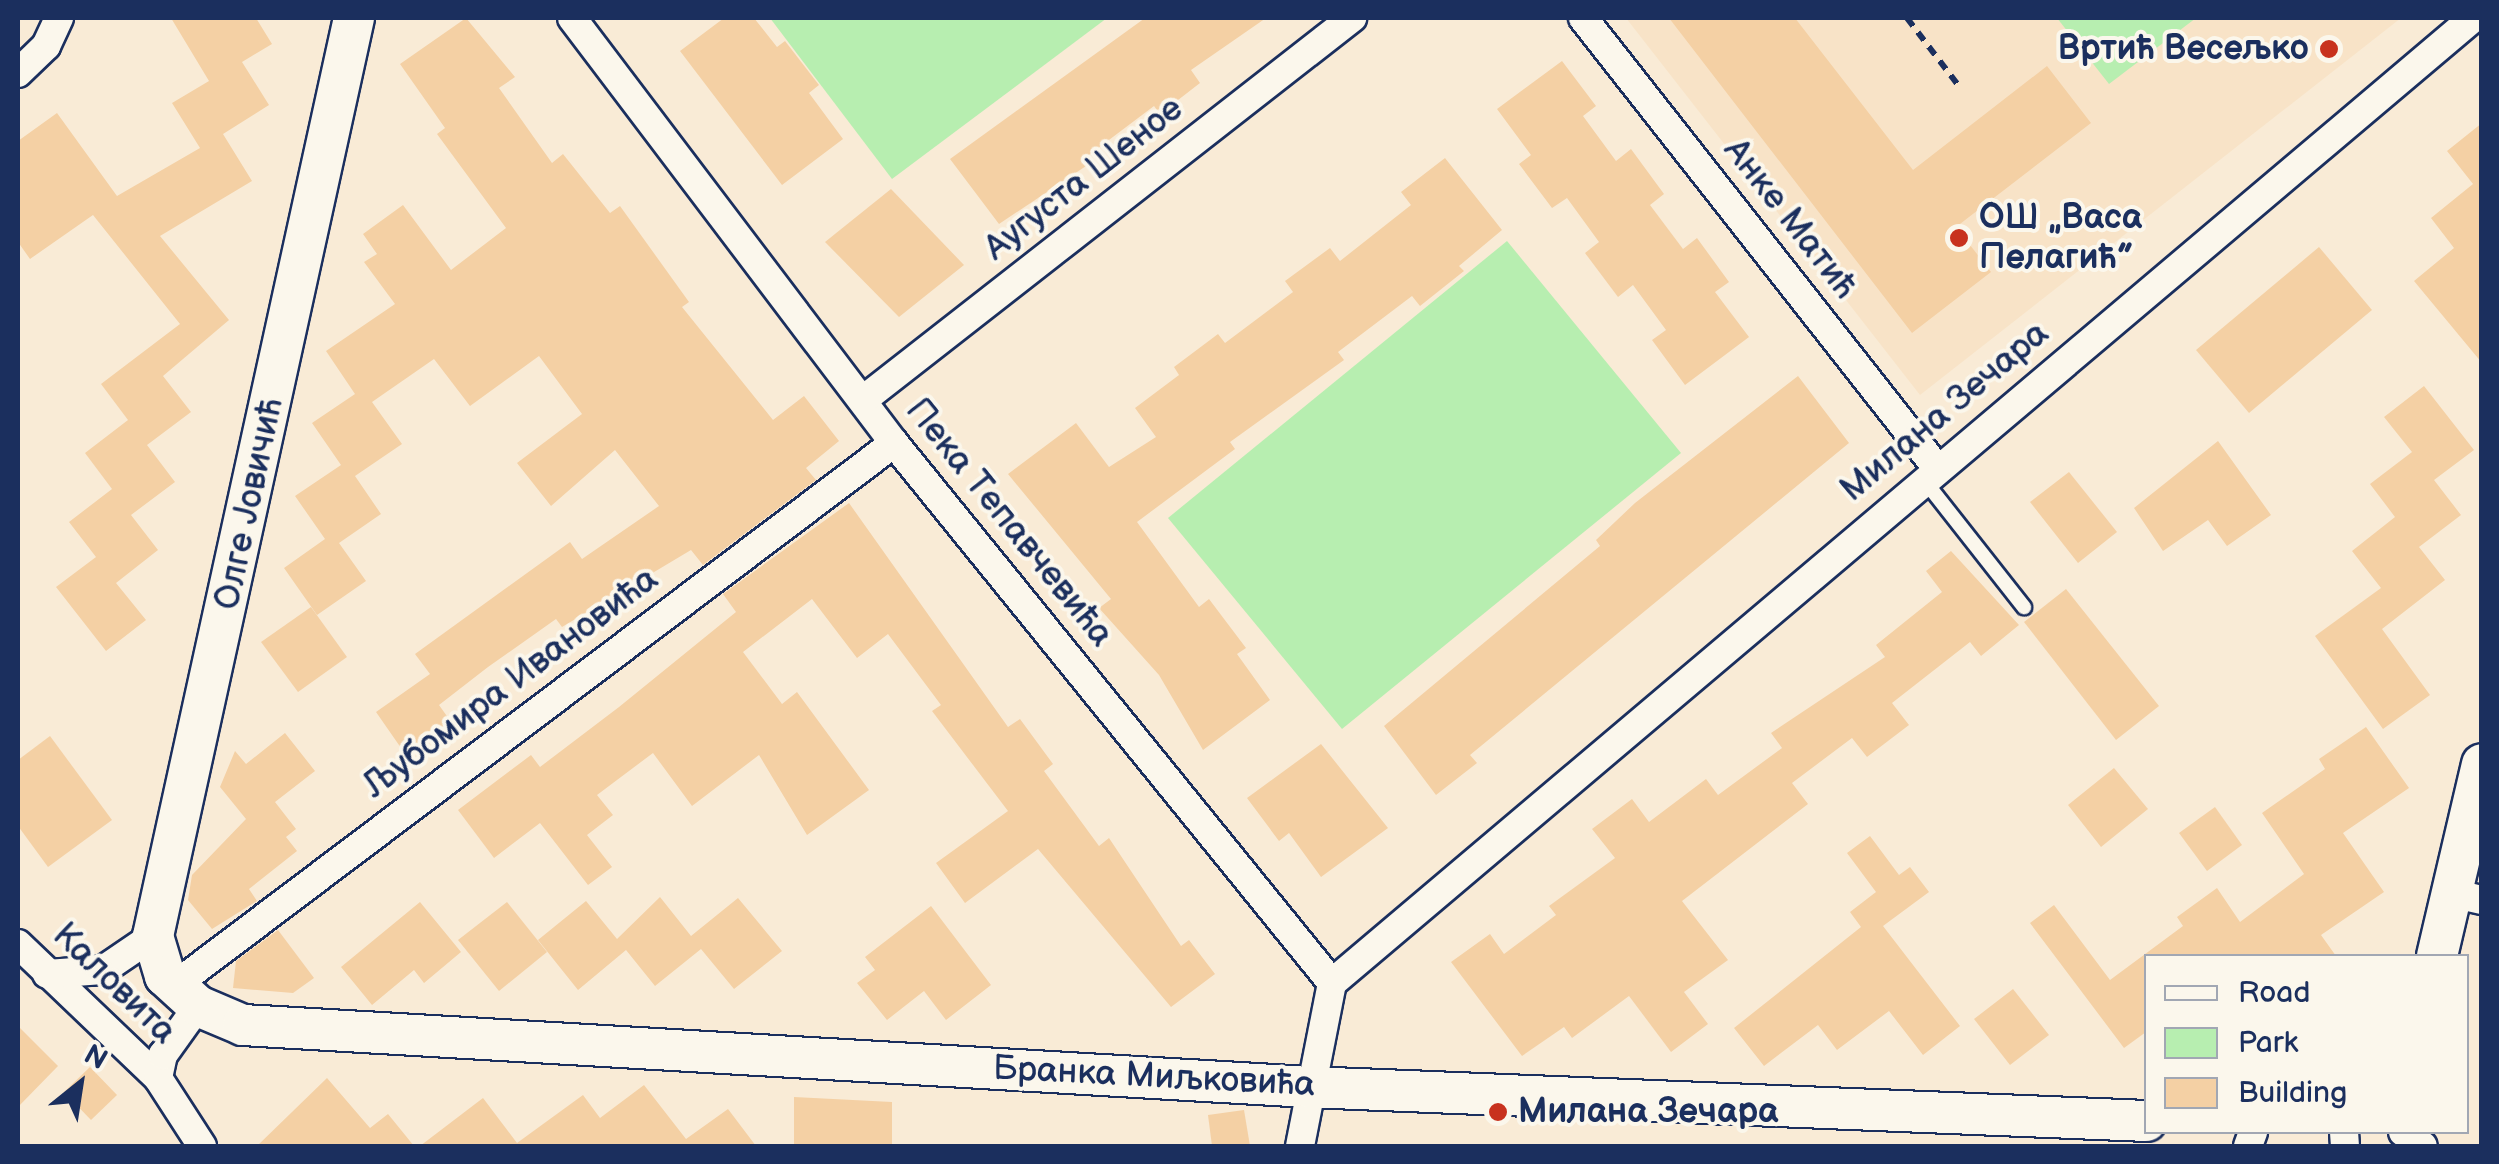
<!DOCTYPE html>
<meta charset="utf-8">
<style>
body{margin:0}
#map{position:relative;width:2499px;height:1164px;overflow:hidden;background:#f9ebd6;font-family:"Balsamiq Sans",sans-serif}
div>[style]{position:absolute}
.built>*{inset:0;background:#f8e3c7}
.green>*{inset:0;background:#b7eeb0}
.building>*{inset:0;background:#f4d0a4}
.path>*{height:6px;margin-top:-3px;transform-origin:0;background:repeating-linear-gradient(90deg,#1b2f5e 0 10px,transparent 0 18px)}
.roads{filter:drop-shadow(2px 0 #1b2f5e) drop-shadow(-2px 0 #1b2f5e) drop-shadow(0 2px #1b2f5e) drop-shadow(0 -2px #1b2f5e)}
.lane>*{height:14px;margin:-7px;padding:0 7px;transform-origin:7px;border-radius:7px;background:#fbf7ec}
.street>*{height:28px;margin:-14px;padding:0 14px;transform-origin:14px;border-radius:14px;background:#fbf7ec}
.secondary>*{height:40px;margin:-20px;padding:0 20px;transform-origin:20px;border-radius:20px;background:#fbf7ec}
.dots>*{width:28px;height:28px;translate:-50% -50%;box-sizing:border-box;border:5px solid #fbf7ec;border-radius:50%}
span{translate:-50% -50%;white-space:nowrap;text-align:center;line-height:1.15;-webkit-text-stroke:8px #fbf7ec;paint-order:stroke}
.poi-label{font-size:35px;color:#1b2f5e;font-weight:700}
.right{translate:-100% -50%;text-align:right}
.left{translate:0 -50%;text-align:left}
.street-label{font-size:35px;color:#1b2f5e}
.frame{position:absolute;inset:0;border:20px solid #1b2f5e;pointer-events:none}
.legend{position:absolute;left:2144px;top:954px;width:325px;height:180px;box-sizing:border-box;background:#fbf7ec;border:2px solid #a1a7b3;margin:0;padding:12px 18px;list-style:none;font-size:30px;color:#1b2f5e}
.legend li{display:flex;align-items:center;gap:20px;height:50px}
.legend b{width:50px;border:2px solid #a1a7b3}
.north{position:absolute;left:30px;top:1034px;width:100px;height:100px;-webkit-text-stroke:8px #fbf7ec;paint-order:stroke;rotate:30deg;font-size:28px;font-weight:700;line-height:40px;text-align:center;color:#1b2f5e}
.north::after{content:'';display:block;margin:auto;width:35px;height:45px;background:#1b2f5e;clip-path:polygon(50% 0,100% 100%,50% 72%,0 100%)}
</style>
<div id="map">
<div class="built">
<i style="clip-path:polygon(1626px 18px,2401px 18px,1920px 395px)"></i>
</div>
<div class="green">
<i style="clip-path:polygon(770px 18px,1107px 18px,892px 179px)"></i>
<i style="clip-path:polygon(2057px 18px,2196px 18px,2109px 84px)"></i>
<i style="clip-path:polygon(1507px 241px,1681px 453px,1342px 729px,1168px 518px)"></i>
</div>
<div class="building">
<i style="clip-path:polygon(171px 18px,256px 18px,272px 44px,242px 62px,269px 105px,223px 134px,252px 181px,160px 236px,229px 320px,163px 376px,191px 412px,147px 445px,175px 482px,131px 515px,158px 550px,116px 583px,146px 620px,106px 651px,56px 587px,96px 557px,69px 522px,112px 489px,85px 453px,128px 420px,101px 384px,180px 324px,93px 215px,30px 259px,18px 242px,18px 141px,57px 113px,117px 196px,200px 148px,172px 103px,209px 81px)"></i>
<i style="clip-path:polygon(466px 18px,515px 77px,499px 88px,552px 163px,563px 154px,610px 213px,620px 206px,689px 302px,682px 307px,773px 420px,804px 396px,839px 441px,806px 468px,816px 480px,703px 565px,691px 550px,562px 627px,556px 619px,488px 667px,439px 705px,454px 726px,408px 758px,376px 712px,430px 674px,415px 654px,570px 542px,582px 559px,659px 506px,615px 450px,551px 506px,517px 463px,582px 414px,539px 356px,470px 406px,434px 359px,372px 402px,402px 444px,355px 476px,381px 514px,339px 543px,366px 581px,317px 615px,284px 568px,325px 539px,295px 496px,341px 465px,312px 423px,355px 394px,326px 351px,395px 304px,364px 262px,377px 254px,363px 234px,403px 205px,451px 270px,506px 228px,437px 134px,445px 128px,400px 64px)"></i>
<i style="clip-path:polygon(724px 18px,754px 18px,777px 47px,785px 41px,819px 85px,809px 93px,843px 139px,782px 185px,680px 51px)"></i>
<i style="clip-path:polygon(1145px 18px,1266px 18px,1191px 70px,1200px 83px,1160px 114px,1154px 106px,1085px 158px,1089px 164px,999px 224px,950px 159px)"></i>
<i style="clip-path:polygon(1669px 18px,1795px 18px,1913px 170px,2047px 66px,2091px 123px,1956px 227px,1991px 272px,1912px 333px)"></i>
<i style="clip-path:polygon(1562px 61px,1596px 106px,1583px 116px,1616px 161px,1631px 149px,1664px 194px,1650px 205px,1683px 249px,1697px 238px,1729px 282px,1715px 292px,1749px 337px,1685px 385px,1652px 340px,1666px 330px,1633px 285px,1618px 297px,1585px 253px,1599px 242px,1567px 198px,1552px 208px,1519px 164px,1531px 155px,1497px 109px)"></i>
<i style="clip-path:polygon(2482px 123px,2482px 363px,2414px 281px,2454px 248px,2431px 218px,2473px 184px,2447px 151px)"></i>
<i style="clip-path:polygon(1445px 158px,1502px 230px,1459px 266px,1464px 271px,1420px 306px,1412px 296px,1338px 352px,1344px 360px,1230px 442px,1235px 449px,1137px 522px,1199px 607px,1209px 599px,1246px 648px,1237px 654px,1270px 700px,1203px 750px,1159px 675px,1099px 608px,1111px 599px,1008px 474px,1076px 423px,1109px 467px,1156px 437px,1135px 408px,1179px 375px,1174px 367px,1218px 334px,1225px 343px,1293px 292px,1285px 281px,1330px 248px,1340px 261px,1411px 205px,1401px 192px)"></i>
<i style="clip-path:polygon(891px 189px,964px 265px,899px 317px,825px 242px)"></i>
<i style="clip-path:polygon(2319px 247px,2372px 310px,2249px 413px,2196px 350px)"></i>
<i style="clip-path:polygon(1798px 376px,1849px 443px,1470px 755px,1477px 763px,1436px 795px,1384px 726px,1600px 546px,1596px 540px,1635px 503px)"></i>
<i style="clip-path:polygon(2424px 386px,2474px 450px,2434px 480px,2461px 515px,2419px 547px,2445px 580px,2382px 629px,2430px 695px,2383px 729px,2315px 636px,2381px 588px,2352px 551px,2395px 517px,2370px 484px,2412px 452px,2384px 417px)"></i>
<i style="clip-path:polygon(2218px 441px,2271px 515px,2227px 546px,2208px 520px,2163px 551px,2134px 508px)"></i>
<i style="clip-path:polygon(2069px 472px,2117px 532px,2078px 563px,2030px 502px)"></i>
<i style="clip-path:polygon(849px 503px,1008px 727px,1020px 719px,1053px 764px,1044px 771px,1099px 846px,1109px 838px,1181px 946px,1189px 940px,1215px 974px,1171px 1007px,1038px 849px,965px 903px,936px 863px,1008px 811px,932px 711px,941px 705px,888px 634px,857px 658px,812px 599px,743px 652px,782px 704px,797px 692px,869px 790px,807px 835px,759px 755px,692px 806px,653px 753px,597px 795px,613px 815px,587px 835px,612px 867px,588px 885px,540px 823px,494px 858px,458px 810px,531px 755px,540px 767px,619px 707px,736px 612px,723px 594px)"></i>
<i style="clip-path:polygon(1951px 551px,2019px 625px,1981px 656px,1970px 642px,1892px 703px,1909px 725px,1867px 757px,1852px 738px,1792px 783px,1808px 804px,1682px 901px,1728px 960px,1684px 992px,1708px 1024px,1671px 1052px,1629px 996px,1572px 1038px,1564px 1027px,1522px 1056px,1451px 962px,1490px 934px,1504px 954px,1556px 915px,1549px 906px,1615px 858px,1592px 829px,1632px 799px,1649px 822px,1706px 779px,1718px 795px,1782px 748px,1771px 733px,1885px 657px,1876px 645px,1942px 592px,1926px 571px)"></i>
<i style="clip-path:polygon(2066px 589px,2159px 706px,2116px 740px,2024px 622px)"></i>
<i style="clip-path:polygon(311px 607px,347px 657px,298px 692px,261px 642px)"></i>
<i style="clip-path:polygon(2366px 727px,2409px 788px,2343px 833px,2384px 892px,2321px 935px,2336px 956px,2146px 956px,2146px 1032px,2124px 1048px,2030px 923px,2054px 905px,2110px 980px,2183px 926px,2177px 917px,2217px 888px,2240px 922px,2304px 874px,2262px 813px,2325px 769px,2319px 759px)"></i>
<i style="clip-path:polygon(285px 733px,315px 771px,275px 802px,296px 829px,286px 837px,297px 851px,249px 889px,257px 901px,212px 929px,188px 900px,192px 875px,246px 819px,220px 787px,235px 751px,246px 764px)"></i>
<i style="clip-path:polygon(50px 736px,112px 820px,48px 867px,18px 826px,18px 760px)"></i>
<i style="clip-path:polygon(1321px 744px,1388px 828px,1321px 877px,1289px 833px,1279px 841px,1247px 798px)"></i>
<i style="clip-path:polygon(2114px 768px,2148px 809px,2101px 847px,2068px 805px)"></i>
<i style="clip-path:polygon(2215px 807px,2242px 845px,2207px 871px,2179px 833px)"></i>
<i style="clip-path:polygon(1870px 836px,1899px 875px,1910px 867px,1929px 892px,1883px 926px,1960px 1026px,1923px 1055px,1889px 1011px,1837px 1050px,1818px 1025px,1764px 1066px,1734px 1028px,1861px 927px,1850px 912px,1876px 892px,1847px 853px)"></i>
<i style="clip-path:polygon(660px 897px,691px 936px,738px 898px,782px 951px,734px 989px,701px 949px,655px 986px,626px 950px,578px 990px,538px 940px,586px 901px,617px 939px)"></i>
<i style="clip-path:polygon(420px 902px,461px 952px,424px 983px,414px 970px,372px 1005px,341px 967px)"></i>
<i style="clip-path:polygon(507px 902px,547px 952px,499px 991px,458px 940px)"></i>
<i style="clip-path:polygon(931px 906px,991px 985px,946px 1020px,924px 991px,887px 1020px,857px 983px,875px 970px,865px 957px)"></i>
<i style="clip-path:polygon(278px 930px,314px 978px,293px 993px,233px 988px,236px 961px)"></i>
<i style="clip-path:polygon(2013px 989px,2049px 1035px,2010px 1065px,1974px 1019px)"></i>
<i style="clip-path:polygon(18px 1026px,58px 1066px,18px 1107px)"></i>
<i style="clip-path:polygon(90px 1067px,117px 1095px,91px 1120px,64px 1092px)"></i>
<i style="clip-path:polygon(327px 1078px,370px 1128px,388px 1114px,414px 1146px,257px 1146px)"></i>
<i style="clip-path:polygon(644px 1085px,686px 1139px,728px 1109px,756px 1146px,420px 1146px,483px 1098px,517px 1143px,583px 1095px,600px 1118px)"></i>
<i style="clip-path:polygon(794px 1097px,892px 1102px,892px 1146px,794px 1146px)"></i>
<i style="clip-path:polygon(1244px 1110px,1250px 1146px,1212px 1146px,1208px 1115px)"></i>
</div>
<div class="path">
<i style="left:1907px;top:18px;width:89px;rotate:52.7deg"></i>
</div>
<div class="roads">
<div class="lane">
<i style="left:1924px;top:480px;width:162px;rotate:51.8deg"></i>
</div>
<div class="street">
<i style="left:572px;top:18px;width:533px;rotate:52.85deg"></i>
<i style="left:894px;top:443px;width:695px;rotate:50.95deg"></i>
<i style="left:1332px;top:983px;width:166px;rotate:101.1deg"></i>
<i style="left:1583px;top:18px;width:573px;rotate:51.81deg"></i>
<i style="left:18px;top:73px;width:39px;rotate:-44deg"></i>
<i style="left:46px;top:46px;width:31px;rotate:-65deg"></i>
<i style="left:863px;top:400px;width:621px;rotate:-38deg"></i>
<i style="left:2451px;top:893px;width:32px;rotate:13deg"></i>
<i style="left:18px;top:944px;width:194px;rotate:43.7deg"></i>
<i style="left:158px;top:1078px;width:81px;rotate:57.1deg"></i>
<i style="left:47px;top:974px;width:56px;rotate:-4.1deg"></i>
<i style="left:103px;top:970px;width:60px;rotate:-34.2deg"></i>
<i style="left:1332px;top:983px;width:1494px;rotate:-40.22deg"></i>
<i style="left:174px;top:986px;width:902px;rotate:-37.02deg"></i>
<i style="left:158px;top:1078px;width:24px;rotate:-78deg"></i>
<i style="left:163px;top:1055px;width:60px;rotate:-54.5deg"></i>
<i style="left:2344px;top:1132px;width:14px;rotate:86deg"></i>
<i style="left:2403px;top:1132px;width:24px;rotate:35deg"></i>
<i style="left:2248px;top:1146px;width:15px;rotate:-70deg"></i>
</div>
<div class="secondary">
<i style="left:354px;top:18px;width:940px;rotate:102.35deg"></i>
<i style="left:153px;top:936px;width:42px;rotate:73.3deg"></i>
<i style="left:165px;top:976px;width:45px;rotate:42.3deg"></i>
<i style="left:198px;top:1006px;width:49px;rotate:22.9deg"></i>
<i style="left:243px;top:1025px;width:1067px;rotate:3.33deg"></i>
<i style="left:1308px;top:1087px;width:839px;rotate:2.32deg"></i>
<i style="left:2437px;top:956px;width:197px;rotate:-76.8deg"></i>
</div>
</div>
<div class="dots">
<i style="left:2329px;top:49px;background:#c8321e"></i>
<i style="left:1959px;top:238px;background:#c8321e"></i>
<i style="left:1498px;top:1112px;background:#c8321e"></i>
</div>
<div class="poi-label">
<span class="right" style="left:2309px;top:49px">Вртић Весељко</span>
<span class="left" style="left:1979px;top:238px">ОШ „Васа<br>Пелагић”</span>
<span class="left" style="left:1518px;top:1112px">Милана Зечара</span>
</div>
<div class="street-label">
<span style="left:1084px;top:179px;rotate:-38deg">Аугуста Шеное</span>
<span style="left:1790px;top:219px;rotate:52deg">Анке Матић</span>
<span style="left:1945px;top:412px;rotate:-40deg">Милана Зечара</span>
<span style="left:250px;top:504px;rotate:-78deg">Олге Јовичић</span>
<span style="left:1009px;top:523px;rotate:51deg">Пека Тепавчевића</span>
<span style="left:511px;top:683px;rotate:-37deg">Љубомира Ивановића</span>
<span style="left:114px;top:984px;rotate:44deg">Каловита</span>
<span style="left:1154px;top:1077px;rotate:3deg">Бранка Миљковића</span>
</div>
<div class="frame"></div>
<ul class="legend">
<li><b style="height:12px;background:#fbf7ec"></b>Road</li>
<li><b style="height:28px;background:#b7eeb0"></b>Park</li>
<li><b style="height:28px;background:#f4d0a4"></b>Building</li>
</ul>
<div class="north">N</div>
</div>
